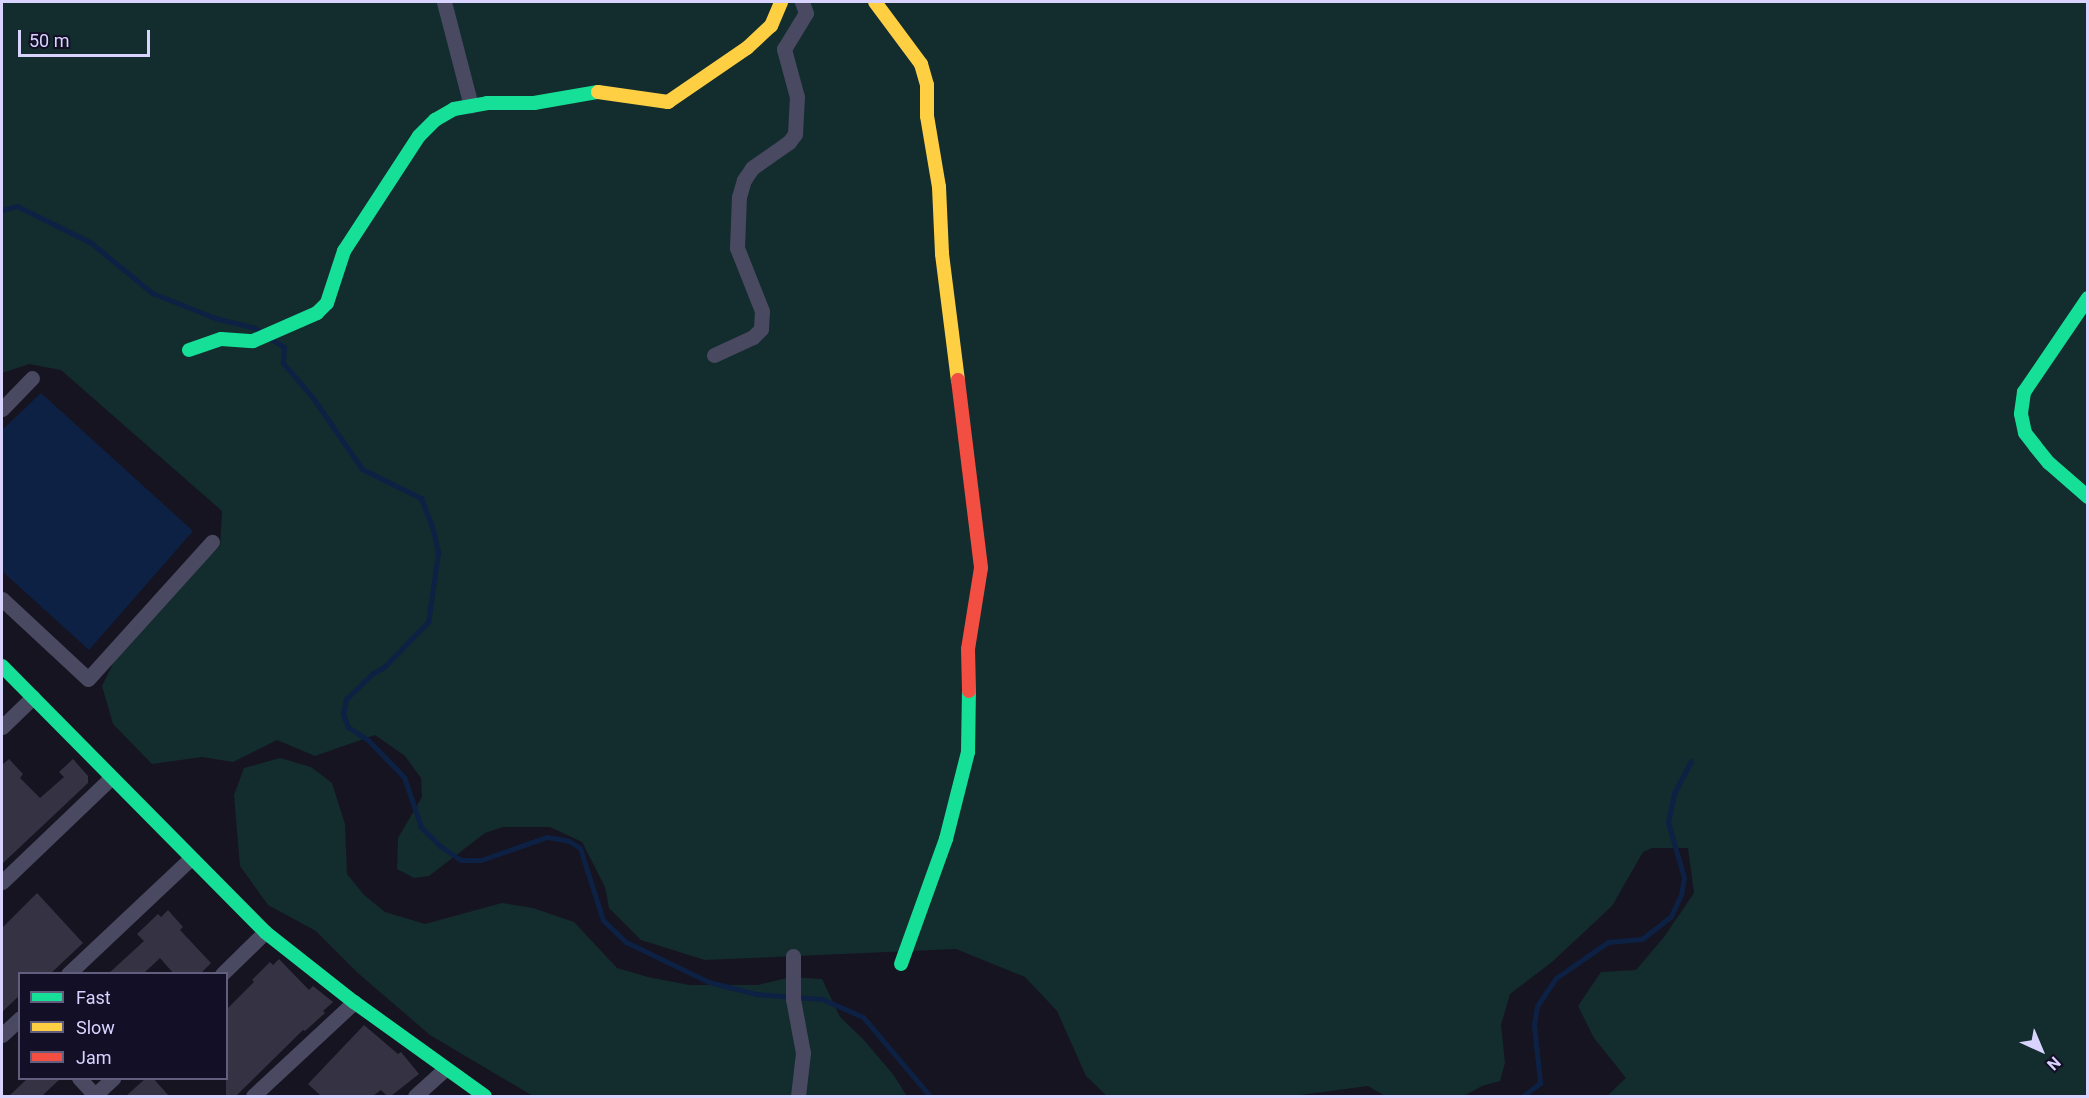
<!DOCTYPE html>
<style>
body{margin:0}
#map{position:relative;width:2089px;height:1098px;overflow:hidden;background:#161421;font-family:Roboto,sans-serif}
div>[style]{position:absolute}
.green>*{inset:0;background:#132c2d}
.water>*{inset:0;background:#0d2144}
.stream>*{height:5px;margin:-2.5px;padding:0 2.5px;transform-origin:2.5px;border-radius:2.5px;background:#0d2144}
.building>*{inset:0;background:#343243}
.street>*{height:15px;margin:-7.5px;padding:0 7.5px;transform-origin:7.5px;border-radius:7.5px;background:#4a4962}
.fast>*{height:14px;margin:-7px;padding:0 7px;transform-origin:7px;border-radius:7px;background:#16e098}
.slow>*{height:14px;margin:-7px;padding:0 7px;transform-origin:7px;border-radius:7px;background:#ffcf43}
.jam>*{height:14px;margin:-7px;padding:0 7px;transform-origin:7px;border-radius:7px;background:#f24e42}
span{translate:-50% -50%;white-space:nowrap;text-align:center;line-height:1.15;-webkit-text-stroke:5px #130f26;paint-order:stroke}
.frame{position:absolute;inset:0;border:3px solid #d9d4ff;pointer-events:none}
.legend{position:absolute;left:18px;top:972px;width:210px;height:108px;box-sizing:border-box;background:#130f26;border:2px solid #625e7d;margin:0;padding:8px 10px;list-style:none;font-size:18px;color:#d9d4ff}
.legend li{display:flex;align-items:center;gap:12px;height:30px}
.legend b{width:30px;border:2px solid #625e7d}
.north{position:absolute;left:2011px;top:1020px;width:60px;height:60px;-webkit-text-stroke:4px #130f26;paint-order:stroke;rotate:136deg;font-size:16px;font-weight:700;line-height:24px;text-align:center;color:#d9d4ff}
.north::after{content:'';display:block;margin:auto;width:21px;height:27px;background:#d9d4ff;clip-path:polygon(50% 0,100% 100%,50% 72%,0 100%)}
.scale{position:absolute;left:18px;top:30px;width:132px;height:27px;box-sizing:border-box;border:3px solid #d9d4ff;border-top:0;padding-left:8px;font-size:18px;line-height:21px;white-space:nowrap;color:#d9d4ff;-webkit-text-stroke:4px #130f26;paint-order:stroke}
</style>
<div id="map">
<div class="green">
<i style="clip-path:polygon(2px 2px,2087px 2px,2087px 1096px,1607px 1096px,1626px 1078px,1594px 1038px,1578px 1006px,1601px 972px,1636px 970px,1664px 937px,1694px 893px,1688px 848px,1652px 848px,1643px 852px,1612px 906px,1552px 962px,1510px 994px,1501px 1025px,1505px 1063px,1500px 1081px,1482px 1086px,1464px 1096px,1385px 1096px,1368px 1086px,1293px 1096px,1107px 1096px,1086px 1076px,1057px 1011px,1025px 977px,956px 949px,705px 960px,641px 940px,609px 908px,605px 887px,582px 842px,550px 827px,503px 827px,485px 833px,429px 876px,414px 878px,397px 869px,398px 838px,422px 797px,421px 778px,405px 756px,375px 735px,315px 756px,277px 740px,233px 762px,202px 757px,152px 764px,113px 724px,102px 686px,123px 644px,220px 546px,222px 511px,61px 370px,29px 364px,2px 373px)"></i>
<i style="clip-path:polygon(280px 758px,311px 767px,332px 783px,345px 824px,347px 874px,364px 895px,385px 912px,425px 924px,502px 903px,533px 908px,574px 922px,617px 968px,648px 977px,689px 985px,758px 985px,791px 977px,822px 979px,840px 1017px,862px 1038px,892px 1073px,907px 1096px,533px 1096px,430px 1035px,359px 974px,316px 931px,268px 905px,240px 866px,234px 795px,244px 768px)"></i>
</div>
<div class="water">
<i style="clip-path:polygon(41px 393px,193px 531px,89px 650px,2px 571px,2px 430px)"></i>
</div>
<div class="stream">
<i style="left:2px;top:210px;width:16px;rotate:-15deg"></i>
<i style="left:17px;top:206px;width:81px;rotate:26.3deg"></i>
<i style="left:90px;top:242px;width:80px;rotate:39.4deg"></i>
<i style="left:152px;top:293px;width:68px;rotate:21.6deg"></i>
<i style="left:215px;top:318px;width:41px;rotate:14deg"></i>
<i style="left:255px;top:328px;width:7px;rotate:34deg"></i>
<i style="left:271px;top:339px;width:15px;rotate:32deg"></i>
<i style="left:284px;top:347px;width:16px;rotate:94deg"></i>
<i style="left:283px;top:363px;width:46px;rotate:49.4deg"></i>
<i style="left:313px;top:398px;width:86px;rotate:55.4deg"></i>
<i style="left:362px;top:469px;width:66px;rotate:26.2deg"></i>
<i style="left:421px;top:498px;width:30px;rotate:69deg"></i>
<i style="left:432px;top:526px;width:28px;rotate:77deg"></i>
<i style="left:438px;top:553px;width:70px;rotate:98.2deg"></i>
<i style="left:428px;top:622px;width:63px;rotate:134.4deg"></i>
<i style="left:384px;top:667px;width:14px;rotate:150deg"></i>
<i style="left:372px;top:674px;width:36px;rotate:136deg"></i>
<i style="left:346px;top:699px;width:15px;rotate:101deg"></i>
<i style="left:343px;top:714px;width:14px;rotate:69deg"></i>
<i style="left:348px;top:727px;width:24px;rotate:33deg"></i>
<i style="left:368px;top:740px;width:52px;rotate:45.8deg"></i>
<i style="left:404px;top:777px;width:53px;rotate:71.2deg"></i>
<i style="left:421px;top:827px;width:27px;rotate:45deg"></i>
<i style="left:440px;top:846px;width:25px;rotate:34deg"></i>
<i style="left:461px;top:860px;width:20px"></i>
<i style="left:481px;top:860px;width:70px;rotate:-19.2deg"></i>
<i style="left:547px;top:837px;width:22px;rotate:10deg"></i>
<i style="left:569px;top:841px;width:13px;rotate:32deg"></i>
<i style="left:580px;top:848px;width:76px;rotate:72.3deg"></i>
<i style="left:603px;top:920px;width:32px;rotate:44deg"></i>
<i style="left:626px;top:942px;width:92px;rotate:25.7deg"></i>
<i style="left:709px;top:982px;width:49px;rotate:14.3deg"></i>
<i style="left:756px;top:994px;width:66px;rotate:4.3deg"></i>
<i style="left:822px;top:999px;width:45px;rotate:23.7deg"></i>
<i style="left:863px;top:1017px;width:104px;rotate:49.7deg"></i>
<i style="left:1523px;top:1096px;width:21px;rotate:-37deg"></i>
<i style="left:1540px;top:1083px;width:58px;rotate:-95.9deg"></i>
<i style="left:1534px;top:1025px;width:19px;rotate:-81deg"></i>
<i style="left:1537px;top:1006px;width:34px;rotate:-56deg"></i>
<i style="left:1556px;top:978px;width:63px;rotate:-34.7deg"></i>
<i style="left:1608px;top:942px;width:34px;rotate:-5deg"></i>
<i style="left:1642px;top:939px;width:37px;rotate:-38deg"></i>
<i style="left:1671px;top:916px;width:23px;rotate:-65deg"></i>
<i style="left:1681px;top:895px;width:17px;rotate:-80deg"></i>
<i style="left:1684px;top:878px;width:58px;rotate:-105.9deg"></i>
<i style="left:1668px;top:822px;width:30px;rotate:-78deg"></i>
<i style="left:1674px;top:793px;width:36px;rotate:-62deg"></i>
</div>
<div class="building">
<i style="clip-path:polygon(9px 759px,23px 774px,20px 778px,40px 798px,64px 777px,59px 772px,73px 759px,88px 776px,88px 783px,2px 864px,2px 765px)"></i>
<i style="clip-path:polygon(37px 893px,83px 943px,50px 974px,20px 974px,20px 995px,2px 1012px,2px 928px)"></i>
<i style="clip-path:polygon(168px 910px,183px 927px,180px 930px,211px 963px,200px 974px,174px 974px,160px 958px,143px 974px,108px 974px,144px 941px,137px 934px,158px 914px,161px 917px)"></i>
<i style="clip-path:polygon(279px 959px,309px 990px,313px 986px,333px 1002px,323px 1011px,325px 1013px,305px 1031px,303px 1030px,236px 1096px,226px 1096px,226px 1010px,254px 982px,252px 980px,270px 962px,273px 965px)"></i>
<i style="clip-path:polygon(364px 1025px,398px 1054px,401px 1052px,419px 1074px,391px 1096px,387px 1096px,381px 1090px,373px 1096px,321px 1096px,308px 1084px)"></i>
<i style="clip-path:polygon(28px 1078px,61px 1078px,42px 1096px,9px 1096px)"></i>
<i style="clip-path:polygon(146px 1078px,153px 1078px,169px 1096px,126px 1096px)"></i>
</div>
<div class="street">
<i style="left:444px;top:2px;width:107px;rotate:75.4deg"></i>
<i style="left:714px;top:355px;width:43px;rotate:-24.8deg"></i>
<i style="left:753px;top:337px;width:11px;rotate:-45deg"></i>
<i style="left:761px;top:329px;width:18px;rotate:-87deg"></i>
<i style="left:762px;top:311px;width:68px;rotate:-111.6deg"></i>
<i style="left:737px;top:248px;width:51px;rotate:-87.8deg"></i>
<i style="left:739px;top:197px;width:18px;rotate:-74deg"></i>
<i style="left:744px;top:180px;width:14px;rotate:-56deg"></i>
<i style="left:752px;top:168px;width:45px;rotate:-35.1deg"></i>
<i style="left:789px;top:142px;width:10px;rotate:-53deg"></i>
<i style="left:795px;top:134px;width:37px;rotate:-87deg"></i>
<i style="left:797px;top:97px;width:50px;rotate:-105.2deg"></i>
<i style="left:784px;top:49px;width:42px;rotate:-58.6deg"></i>
<i style="left:806px;top:13px;width:12px;rotate:-110deg"></i>
<i style="left:2px;top:409px;width:43px;rotate:-45.9deg"></i>
<i style="left:2px;top:599px;width:117px;rotate:42.9deg"></i>
<i style="left:88px;top:679px;width:185px;rotate:-47.9deg"></i>
<i style="left:2px;top:727px;width:43px;rotate:-44.1deg"></i>
<i style="left:2px;top:882px;width:151px;rotate:-43.7deg"></i>
<i style="left:793px;top:956px;width:43px;rotate:90deg"></i>
<i style="left:793px;top:999px;width:55px;rotate:79.5deg"></i>
<i style="left:803px;top:1053px;width:43px;rotate:96.6deg"></i>
<i style="left:68px;top:974px;width:169px;rotate:-43.3deg"></i>
<i style="left:222px;top:974px;width:60px;rotate:-44.3deg"></i>
<i style="left:2px;top:1035px;width:25px;rotate:-43deg"></i>
<i style="left:79px;top:1078px;width:25px;rotate:47deg"></i>
<i style="left:95px;top:1095px;width:25px;rotate:-43deg"></i>
<i style="left:253px;top:1096px;width:138px;rotate:-42.9deg"></i>
<i style="left:415px;top:1096px;width:39px;rotate:-42deg"></i>
</div>
<div class="fast">
<i style="left:2088px;top:298px;width:114px;rotate:124.2deg"></i>
<i style="left:2024px;top:392px;width:22px;rotate:98deg"></i>
<i style="left:2021px;top:414px;width:19px;rotate:78deg"></i>
<i style="left:2025px;top:433px;width:16px;rotate:52deg"></i>
<i style="left:2035px;top:446px;width:22px;rotate:51deg"></i>
<i style="left:2049px;top:463px;width:52px;rotate:41.1deg"></i>
<i style="left:189px;top:350px;width:34px;rotate:-19deg"></i>
<i style="left:221px;top:339px;width:32px;rotate:4deg"></i>
<i style="left:253px;top:341px;width:70px;rotate:-23.6deg"></i>
<i style="left:317px;top:313px;width:14px;rotate:-45deg"></i>
<i style="left:327px;top:303px;width:55px;rotate:-71.9deg"></i>
<i style="left:344px;top:251px;width:137px;rotate:-56.9deg"></i>
<i style="left:419px;top:136px;width:23px;rotate:-45deg"></i>
<i style="left:435px;top:120px;width:22px;rotate:-30deg"></i>
<i style="left:454px;top:109px;width:34px;rotate:-10deg"></i>
<i style="left:487px;top:103px;width:47px"></i>
<i style="left:534px;top:103px;width:65px;rotate:-9.8deg"></i>
<i style="left:2px;top:666px;width:374px;rotate:45.3deg"></i>
<i style="left:265px;top:932px;width:113px;rotate:38.2deg"></i>
<i style="left:354px;top:1002px;width:161px;rotate:35.7deg"></i>
<i style="left:901px;top:964px;width:133px;rotate:-70.2deg"></i>
<i style="left:946px;top:839px;width:90px;rotate:-75.8deg"></i>
<i style="left:968px;top:752px;width:61px;rotate:-89.1deg"></i>
</div>
<div class="slow">
<i style="left:875px;top:2px;width:77px;rotate:53.4deg"></i>
<i style="left:921px;top:64px;width:22px;rotate:74deg"></i>
<i style="left:927px;top:85px;width:31px;rotate:90deg"></i>
<i style="left:927px;top:116px;width:72px;rotate:80.4deg"></i>
<i style="left:939px;top:187px;width:67px;rotate:87.4deg"></i>
<i style="left:942px;top:254px;width:127px;rotate:82.8deg"></i>
<i style="left:598px;top:92px;width:71px;rotate:8.1deg"></i>
<i style="left:668px;top:102px;width:96px;rotate:-34.4deg"></i>
<i style="left:747px;top:48px;width:33px;rotate:-43deg"></i>
<i style="left:771px;top:26px;width:26px;rotate:-67deg"></i>
</div>
<div class="jam">
<i style="left:958px;top:380px;width:189px;rotate:83deg"></i>
<i style="left:981px;top:568px;width:82px;rotate:99.1deg"></i>
<i style="left:968px;top:649px;width:42px;rotate:88.6deg"></i>
</div>
<div class="frame"></div>
<ul class="legend">
<li><b style="height:8px;background:#16e098"></b>Fast</li>
<li><b style="height:8px;background:#ffcf43"></b>Slow</li>
<li><b style="height:8px;background:#f24e42"></b>Jam</li>
</ul>
<div class="north">N</div>
<div class="scale">50 m</div>
</div>
